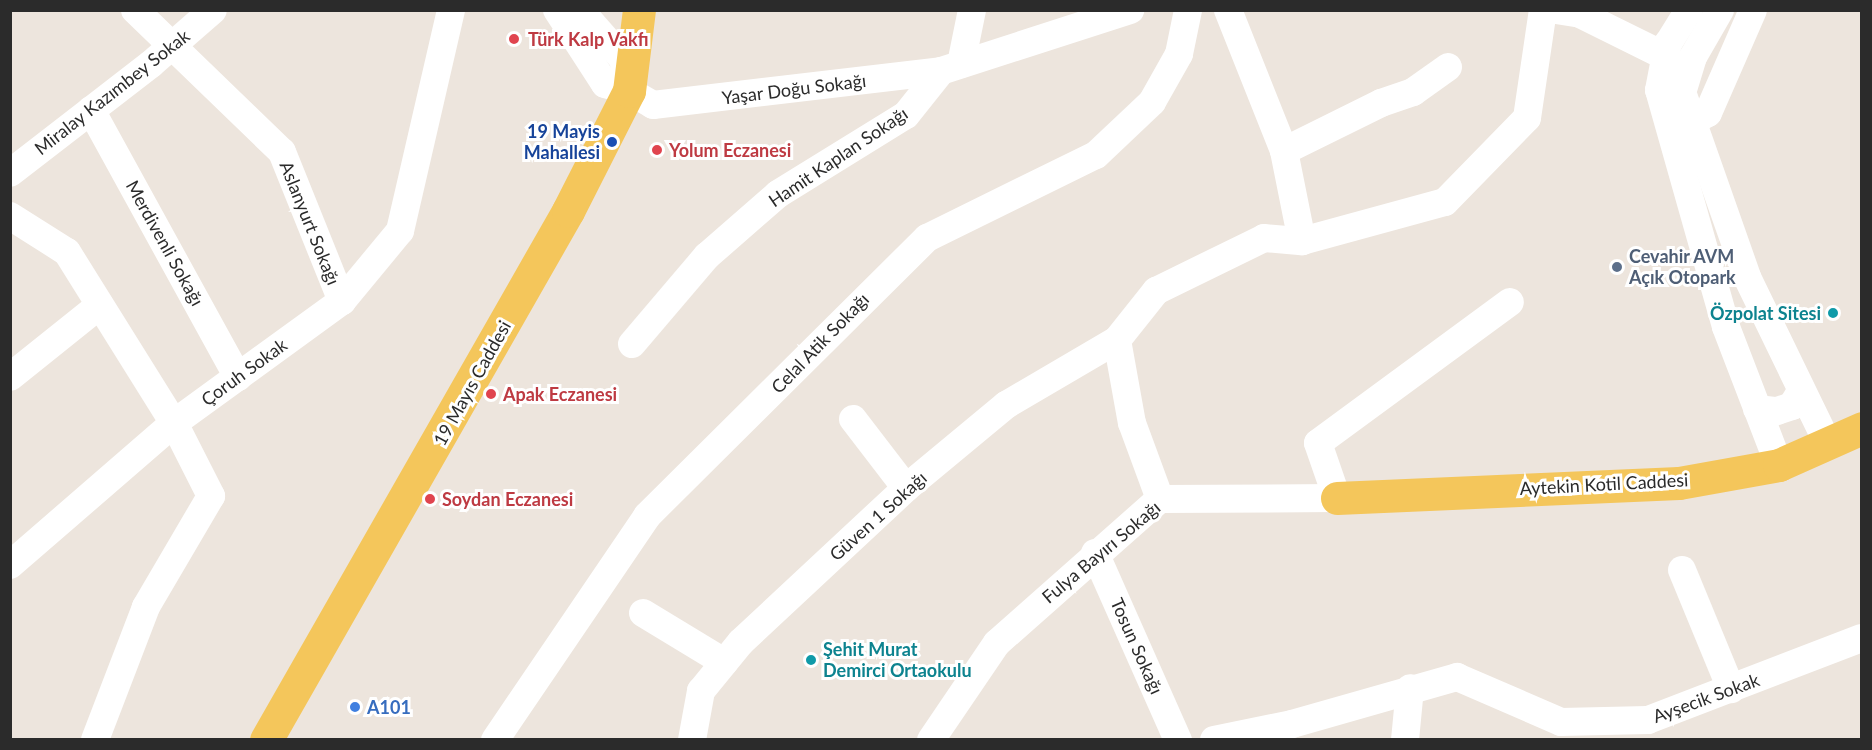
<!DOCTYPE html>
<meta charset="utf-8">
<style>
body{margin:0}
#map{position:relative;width:1872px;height:750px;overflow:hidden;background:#ede5dd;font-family:Lato,sans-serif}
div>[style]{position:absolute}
.minor>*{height:28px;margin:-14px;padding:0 14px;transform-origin:14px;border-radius:14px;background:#fff}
.major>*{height:33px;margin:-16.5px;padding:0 16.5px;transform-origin:16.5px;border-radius:16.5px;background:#f4c65b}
.dots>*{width:16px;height:16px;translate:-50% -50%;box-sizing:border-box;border:3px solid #fff;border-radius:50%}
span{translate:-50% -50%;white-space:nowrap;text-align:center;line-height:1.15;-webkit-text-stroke:6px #fff;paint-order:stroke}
.health-label{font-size:18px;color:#be3a42;font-weight:700}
.left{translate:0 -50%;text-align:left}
.street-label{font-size:18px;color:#2b2b2b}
.transit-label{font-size:18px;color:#164399;font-weight:700}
.right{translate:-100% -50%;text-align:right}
.service-label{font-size:18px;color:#4e5e75;font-weight:700}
.culture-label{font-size:18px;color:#0d838f;font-weight:700}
.shop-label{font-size:18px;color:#366cbe;font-weight:700}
.frame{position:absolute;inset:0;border:12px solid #2b2b2b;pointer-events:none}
</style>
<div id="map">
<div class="minor">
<i style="left:135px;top:10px;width:204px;rotate:44deg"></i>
<i style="left:282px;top:152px;width:161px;rotate:68.1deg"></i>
<i style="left:557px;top:10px;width:88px;rotate:57deg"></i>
<i style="left:605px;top:84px;width:25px;rotate:16deg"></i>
<i style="left:629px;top:91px;width:28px;rotate:30deg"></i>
<i style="left:653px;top:105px;width:290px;rotate:-6.7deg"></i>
<i style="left:941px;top:71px;width:199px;rotate:-17.9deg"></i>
<i style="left:580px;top:10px;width:65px;rotate:48.7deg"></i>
<i style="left:623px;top:59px;width:31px;rotate:79deg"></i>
<i style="left:1228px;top:10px;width:152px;rotate:68.3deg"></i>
<i style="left:1284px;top:151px;width:92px;rotate:78.7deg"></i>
<i style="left:1556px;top:10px;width:24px;rotate:9deg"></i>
<i style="left:1580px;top:14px;width:95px;rotate:26.3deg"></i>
<i style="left:1689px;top:10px;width:39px;rotate:122deg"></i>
<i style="left:1668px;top:43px;width:48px;rotate:100.8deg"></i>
<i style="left:1659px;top:90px;width:246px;rotate:74.2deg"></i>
<i style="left:1726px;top:327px;width:148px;rotate:69deg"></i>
<i style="left:1720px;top:10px;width:54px;rotate:119.9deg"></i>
<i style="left:1693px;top:57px;width:37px;rotate:107deg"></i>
<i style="left:1682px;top:92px;width:196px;rotate:70.6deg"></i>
<i style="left:1747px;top:277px;width:186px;rotate:64.1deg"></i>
<i style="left:961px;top:64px;width:55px;rotate:-78.5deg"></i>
<i style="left:91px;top:110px;width:305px;rotate:61.2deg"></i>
<i style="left:1691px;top:122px;width:19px;rotate:-28deg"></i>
<i style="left:1708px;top:113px;width:112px;rotate:-66.4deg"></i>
<i style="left:1284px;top:151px;width:108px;rotate:-26.3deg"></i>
<i style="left:1381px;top:103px;width:34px;rotate:-19deg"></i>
<i style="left:1413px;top:92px;width:43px;rotate:-35.5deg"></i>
<i style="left:10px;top:173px;width:178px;rotate:-37.7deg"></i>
<i style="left:151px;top:64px;width:82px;rotate:-41.1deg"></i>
<i style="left:10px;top:216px;width:67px;rotate:32.3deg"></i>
<i style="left:67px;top:252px;width:202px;rotate:58deg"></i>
<i style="left:174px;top:423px;width:82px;rotate:63.1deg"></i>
<i style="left:211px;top:496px;width:129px;rotate:120.4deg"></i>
<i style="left:146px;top:607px;width:142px;rotate:111deg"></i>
<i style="left:1117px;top:340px;width:84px;rotate:79.8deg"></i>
<i style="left:1132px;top:423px;width:81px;rotate:69.8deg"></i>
<i style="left:632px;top:344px;width:116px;rotate:-49.6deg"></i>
<i style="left:707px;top:256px;width:94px;rotate:-41.1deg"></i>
<i style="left:778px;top:194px;width:150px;rotate:-31.7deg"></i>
<i style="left:906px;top:115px;width:56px;rotate:-51.5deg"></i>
<i style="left:10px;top:377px;width:115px;rotate:-38.7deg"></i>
<i style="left:1757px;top:409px;width:20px;rotate:6deg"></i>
<i style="left:1777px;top:411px;width:16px;rotate:-18deg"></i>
<i style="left:1792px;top:406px;width:17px;rotate:-59deg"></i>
<i style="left:853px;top:419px;width:87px;rotate:52.5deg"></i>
<i style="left:1095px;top:553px;width:205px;rotate:66.1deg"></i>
<i style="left:10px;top:565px;width:217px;rotate:-40.9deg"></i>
<i style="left:174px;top:423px;width:208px;rotate:-36deg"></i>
<i style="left:342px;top:301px;width:91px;rotate:-50.4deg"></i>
<i style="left:400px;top:231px;width:227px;rotate:-77deg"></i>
<i style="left:1682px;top:570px;width:129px;rotate:67.6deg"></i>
<i style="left:643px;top:613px;width:95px;rotate:31.2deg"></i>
<i style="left:495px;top:740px;width:271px;rotate:-55.8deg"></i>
<i style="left:647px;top:516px;width:395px;rotate:-44.8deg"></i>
<i style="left:927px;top:238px;width:188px;rotate:-26.2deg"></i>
<i style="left:1096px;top:155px;width:77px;rotate:-43.4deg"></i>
<i style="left:1152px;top:102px;width:55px;rotate:-60.6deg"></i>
<i style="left:1179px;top:54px;width:45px;rotate:-78.4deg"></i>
<i style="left:692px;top:740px;width:50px;rotate:-79.6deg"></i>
<i style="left:701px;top:691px;width:63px;rotate:-50.8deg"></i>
<i style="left:741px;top:642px;width:226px;rotate:-43deg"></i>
<i style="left:906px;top:488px;width:130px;rotate:-39.7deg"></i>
<i style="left:1006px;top:405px;width:129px;rotate:-30.4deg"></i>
<i style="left:1117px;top:340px;width:63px;rotate:-51.5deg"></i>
<i style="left:1156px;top:291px;width:120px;rotate:-26.1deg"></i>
<i style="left:1264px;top:238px;width:38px;rotate:5deg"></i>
<i style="left:1302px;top:241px;width:148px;rotate:-15.3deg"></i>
<i style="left:1445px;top:202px;width:117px;rotate:-45.7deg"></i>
<i style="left:1527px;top:118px;width:109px;rotate:-81.6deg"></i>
<i style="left:931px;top:740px;width:117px;rotate:-55.8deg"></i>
<i style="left:997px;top:643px;width:217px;rotate:-41.5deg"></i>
<i style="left:1160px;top:499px;width:177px;rotate:-0.3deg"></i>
<i style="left:1337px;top:498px;width:58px;rotate:-109.1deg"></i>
<i style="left:1318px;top:443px;width:238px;rotate:-36.3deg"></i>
<i style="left:1214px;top:740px;width:80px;rotate:-11.6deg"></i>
<i style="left:1292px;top:724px;width:172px;rotate:-15.9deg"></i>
<i style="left:1457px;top:677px;width:113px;rotate:23.4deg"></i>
<i style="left:1561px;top:722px;width:87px;rotate:-1.3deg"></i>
<i style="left:1648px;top:720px;width:229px;rotate:-21deg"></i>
<i style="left:1405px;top:740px;width:52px;rotate:-84.5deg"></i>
</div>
<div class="major">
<i style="left:1337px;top:498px;width:342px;rotate:-2.5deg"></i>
<i style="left:1679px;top:483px;width:102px;rotate:-10.2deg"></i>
<i style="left:1779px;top:465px;width:91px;rotate:-24deg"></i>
<i style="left:266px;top:740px;width:609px;rotate:-60.28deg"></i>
<i style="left:568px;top:211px;width:135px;rotate:-63.1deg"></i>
<i style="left:629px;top:91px;width:82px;rotate:-83deg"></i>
</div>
<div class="dots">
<i style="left:514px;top:39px;background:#e0444e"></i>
<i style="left:612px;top:142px;background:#1a4fb4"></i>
<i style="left:657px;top:150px;background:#e0444e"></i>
<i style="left:1617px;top:267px;background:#5c6f8a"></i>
<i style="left:1833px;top:313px;background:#0f9aa8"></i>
<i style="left:491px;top:394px;background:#e0444e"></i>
<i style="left:430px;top:499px;background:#e0444e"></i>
<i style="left:811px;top:660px;background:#0f9aa8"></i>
<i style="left:355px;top:707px;background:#3f7fe0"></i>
</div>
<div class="health-label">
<span class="left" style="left:528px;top:39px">Türk Kalp Vakfı</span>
<span class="left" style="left:669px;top:150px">Yolum Eczanesi</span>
<span class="left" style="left:503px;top:394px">Apak Eczanesi</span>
<span class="left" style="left:442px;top:499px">Soydan Eczanesi</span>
</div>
<div class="street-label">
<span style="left:794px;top:89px;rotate:-7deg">Yaşar Doğu Sokağı</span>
<span style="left:112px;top:92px;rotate:-38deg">Miralay Kazımbey Sokak</span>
<span style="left:838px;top:157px;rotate:-34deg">Hamit Kaplan Sokağı</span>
<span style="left:310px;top:223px;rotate:68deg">Aslanyurt Sokağı</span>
<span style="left:165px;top:243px;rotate:61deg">Merdivenli Sokağı</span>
<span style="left:820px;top:343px;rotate:-46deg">Celal Atik Sokağı</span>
<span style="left:244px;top:372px;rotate:-36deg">Çoruh Sokak</span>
<span style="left:472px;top:383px;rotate:-61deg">19 Mayıs Caddesi</span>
<span style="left:1604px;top:484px;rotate:-3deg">Aytekin Kotil Caddesi</span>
<span style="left:878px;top:516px;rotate:-42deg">Güven 1 Sokağı</span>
<span style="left:1101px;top:552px;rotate:-40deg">Fulya Bayırı Sokağı</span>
<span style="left:1137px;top:646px;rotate:66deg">Tosun Sokağı</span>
<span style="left:1706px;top:698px;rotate:-20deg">Ayşecik Sokak</span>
</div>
<div class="transit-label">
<span class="right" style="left:600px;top:142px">19 Mayis<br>Mahallesi</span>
</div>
<div class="service-label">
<span class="left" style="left:1629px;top:267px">Cevahir AVM<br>Açık Otopark</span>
</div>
<div class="culture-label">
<span class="right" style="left:1821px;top:313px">Özpolat Sitesi</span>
<span class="left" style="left:823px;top:660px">Şehit Murat<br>Demirci Ortaokulu</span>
</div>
<div class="shop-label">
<span class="left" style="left:367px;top:707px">A101</span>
</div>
<div class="frame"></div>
</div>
